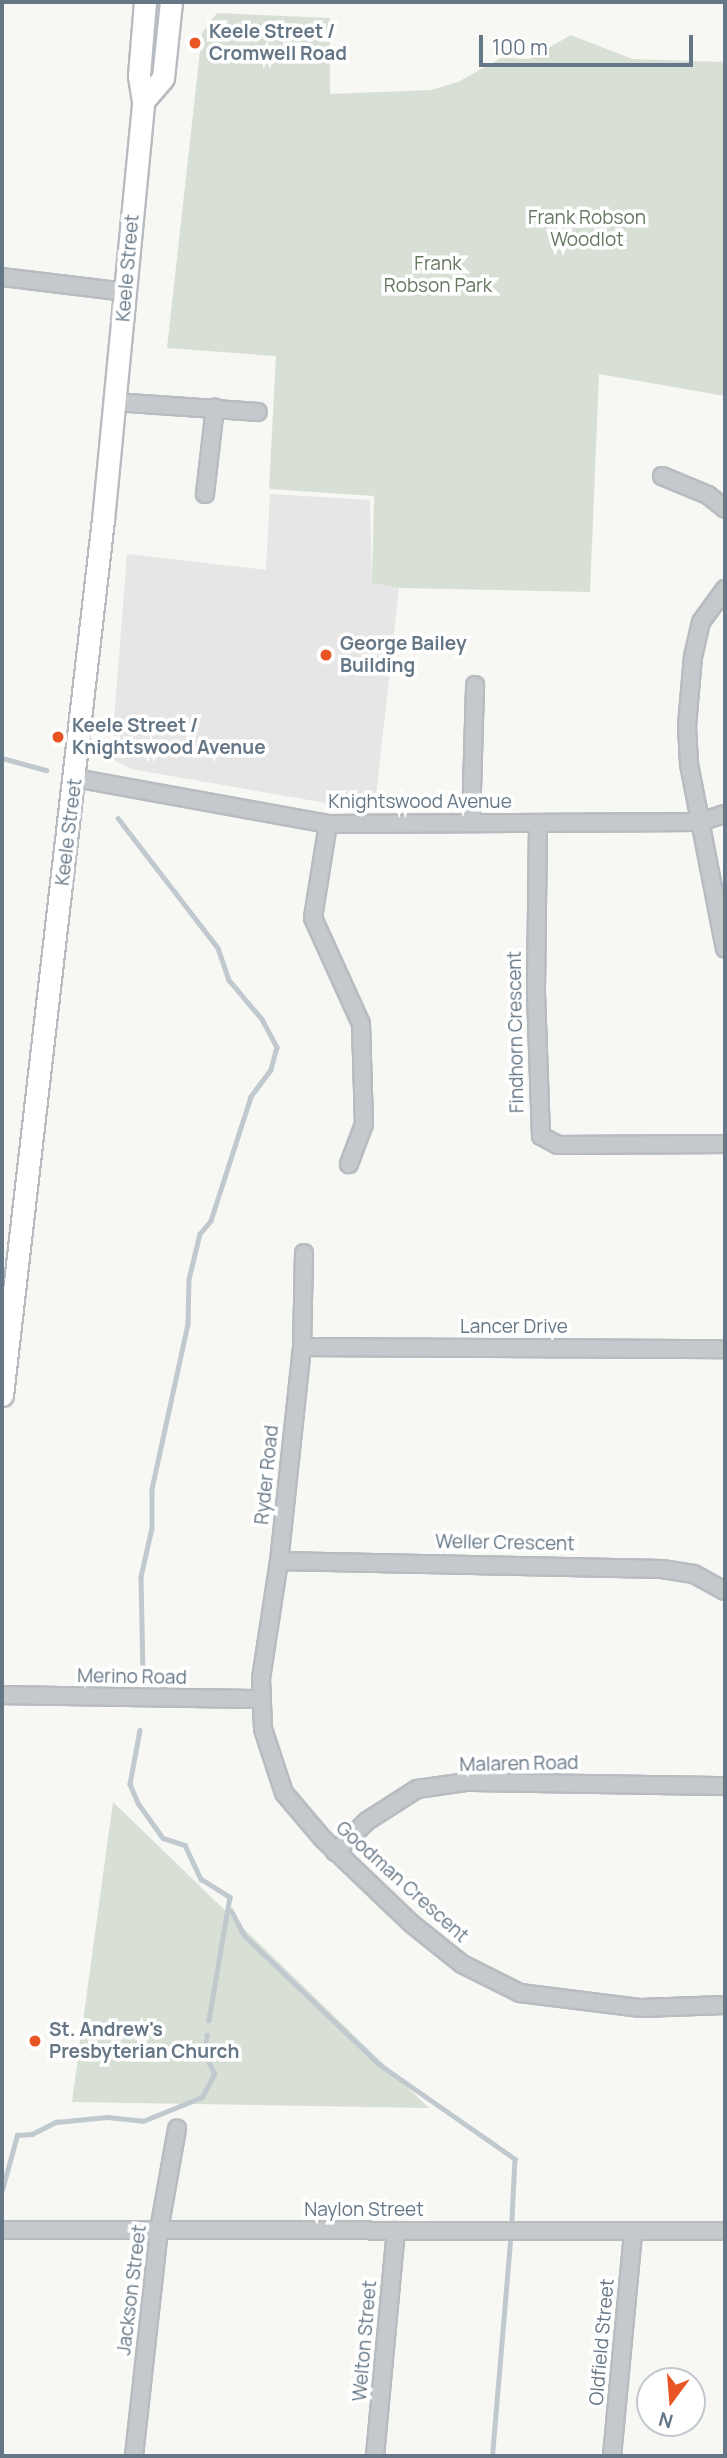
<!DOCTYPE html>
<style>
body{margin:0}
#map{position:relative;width:727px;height:2458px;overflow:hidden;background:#f7f7f4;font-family:Manrope,sans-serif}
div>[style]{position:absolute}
.built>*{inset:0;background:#e5e6e5}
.green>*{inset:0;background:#d8dfd5}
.stream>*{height:4.5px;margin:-2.25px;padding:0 2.25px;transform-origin:2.25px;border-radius:2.25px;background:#bfc9ce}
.roads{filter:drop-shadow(2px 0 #b7bcc1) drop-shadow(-2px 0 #b7bcc1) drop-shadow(0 2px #b7bcc1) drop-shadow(0 -2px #b7bcc1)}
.street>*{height:16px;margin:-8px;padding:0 8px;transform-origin:8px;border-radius:8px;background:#c5c9cc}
.secondary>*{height:21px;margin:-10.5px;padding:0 10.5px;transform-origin:10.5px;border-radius:10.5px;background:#fff}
.dots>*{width:19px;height:19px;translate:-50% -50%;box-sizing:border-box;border:4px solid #fff;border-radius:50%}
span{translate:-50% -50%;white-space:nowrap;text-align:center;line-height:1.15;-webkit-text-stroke:7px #fff;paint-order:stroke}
.poi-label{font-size:19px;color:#657786;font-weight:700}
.left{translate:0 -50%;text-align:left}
.park-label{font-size:19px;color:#657860}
.street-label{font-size:19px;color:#657786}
.frame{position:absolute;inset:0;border:4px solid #657786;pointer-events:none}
.north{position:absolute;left:636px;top:2367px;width:70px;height:70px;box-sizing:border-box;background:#fff;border:2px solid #c1c9cf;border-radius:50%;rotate:196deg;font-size:19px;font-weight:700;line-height:28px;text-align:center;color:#657786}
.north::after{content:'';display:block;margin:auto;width:24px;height:32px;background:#e85523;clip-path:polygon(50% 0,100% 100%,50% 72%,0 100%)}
.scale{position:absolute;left:479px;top:35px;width:214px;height:32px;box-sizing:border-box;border:4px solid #657786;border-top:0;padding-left:9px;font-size:21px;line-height:24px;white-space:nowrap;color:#657786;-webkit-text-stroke:5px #fff;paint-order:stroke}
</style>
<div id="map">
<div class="built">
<i style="clip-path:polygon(270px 494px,370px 500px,372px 583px,399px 588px,375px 805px,332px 804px,131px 769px,111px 759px,127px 554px,266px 570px)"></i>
</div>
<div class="green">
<i style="clip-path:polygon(217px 13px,330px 18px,330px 94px,431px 90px,458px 82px,501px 58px,529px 59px,571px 35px,632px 59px,725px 62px,725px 396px,599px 374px,590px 592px,399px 588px,372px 583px,374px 496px,269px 489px,276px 356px,167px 348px,202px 33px)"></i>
<i style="clip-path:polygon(113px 1802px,429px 2108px,72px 2102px)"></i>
</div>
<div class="stream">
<i style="left:2px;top:758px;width:46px;rotate:15.3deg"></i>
<i style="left:118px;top:818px;width:164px;rotate:52.4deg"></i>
<i style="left:218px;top:948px;width:34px;rotate:71deg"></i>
<i style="left:229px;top:980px;width:51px;rotate:49.8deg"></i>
<i style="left:262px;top:1019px;width:32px;rotate:62deg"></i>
<i style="left:277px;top:1047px;width:24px;rotate:105deg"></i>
<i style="left:271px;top:1070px;width:34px;rotate:127deg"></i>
<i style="left:251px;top:1097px;width:130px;rotate:107.9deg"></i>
<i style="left:211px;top:1221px;width:17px;rotate:130deg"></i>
<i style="left:200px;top:1234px;width:46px;rotate:103.7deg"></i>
<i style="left:189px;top:1279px;width:45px;rotate:91.3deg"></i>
<i style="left:188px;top:1324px;width:169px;rotate:102.3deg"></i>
<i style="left:152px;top:1489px;width:39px;rotate:90deg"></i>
<i style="left:152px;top:1528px;width:50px;rotate:102.7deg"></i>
<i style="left:141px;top:1577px;width:98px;rotate:88.8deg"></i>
<i style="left:140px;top:1730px;width:55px;rotate:100.5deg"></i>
<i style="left:130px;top:1784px;width:21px;rotate:67deg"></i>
<i style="left:138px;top:1803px;width:43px;rotate:54.5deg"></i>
<i style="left:163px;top:1838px;width:23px;rotate:18deg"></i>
<i style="left:185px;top:1845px;width:38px;rotate:65deg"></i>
<i style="left:201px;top:1879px;width:34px;rotate:32deg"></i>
<i style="left:230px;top:1897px;width:125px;rotate:99.7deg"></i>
<i style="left:231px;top:1910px;width:30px;rotate:62deg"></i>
<i style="left:245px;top:1936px;width:185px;rotate:43.7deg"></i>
<i style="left:379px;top:2064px;width:166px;rotate:34.9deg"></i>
<i style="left:515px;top:2159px;width:60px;rotate:92.9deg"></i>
<i style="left:2px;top:2190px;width:57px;rotate:-74.7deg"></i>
<i style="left:17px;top:2135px;width:15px;rotate:-4deg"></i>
<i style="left:32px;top:2134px;width:27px;rotate:-27deg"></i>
<i style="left:56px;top:2122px;width:51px;rotate:-5.6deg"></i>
<i style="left:107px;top:2117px;width:36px;rotate:6deg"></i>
<i style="left:143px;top:2121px;width:64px;rotate:-22.1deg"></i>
<i style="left:202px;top:2097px;width:26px;rotate:-62deg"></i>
<i style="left:214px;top:2074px;width:23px;rotate:-115deg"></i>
<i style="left:204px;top:2053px;width:18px;rotate:-81deg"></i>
<i style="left:492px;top:2456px;width:214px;rotate:-85.2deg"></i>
</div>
<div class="roads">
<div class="street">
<i style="left:2px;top:277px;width:125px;rotate:6.9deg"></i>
<i style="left:115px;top:402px;width:143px;rotate:4deg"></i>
<i style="left:662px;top:476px;width:50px;rotate:22.4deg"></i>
<i style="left:708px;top:495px;width:22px;rotate:39deg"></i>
<i style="left:205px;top:494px;width:87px;rotate:-83.4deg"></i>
<i style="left:725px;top:589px;width:41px;rotate:126deg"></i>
<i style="left:701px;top:622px;width:35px;rotate:103deg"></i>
<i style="left:693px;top:656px;width:70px;rotate:94.9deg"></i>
<i style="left:687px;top:726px;width:38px;rotate:87deg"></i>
<i style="left:689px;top:764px;width:188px;rotate:79deg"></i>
<i style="left:75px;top:778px;width:257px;rotate:10.3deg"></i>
<i style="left:328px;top:824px;width:372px;rotate:-0.3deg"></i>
<i style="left:700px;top:822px;width:26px;rotate:-18deg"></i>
<i style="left:471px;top:823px;width:138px;rotate:-88.3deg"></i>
<i style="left:328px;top:824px;width:95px;rotate:99.1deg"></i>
<i style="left:313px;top:918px;width:116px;rotate:65.6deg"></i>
<i style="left:361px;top:1024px;width:100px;rotate:88.3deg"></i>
<i style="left:364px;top:1124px;width:43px;rotate:110.6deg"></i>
<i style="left:538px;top:826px;width:167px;rotate:90.7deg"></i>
<i style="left:536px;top:993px;width:143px;rotate:88deg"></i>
<i style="left:541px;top:1136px;width:19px;rotate:28deg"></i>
<i style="left:558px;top:1145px;width:167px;rotate:-0.3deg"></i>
<i style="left:304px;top:1253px;width:94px;rotate:91.2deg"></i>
<i style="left:302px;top:1347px;width:215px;rotate:96.1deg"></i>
<i style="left:279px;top:1561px;width:119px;rotate:98.7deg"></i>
<i style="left:261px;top:1679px;width:50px;rotate:87.7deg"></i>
<i style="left:263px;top:1729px;width:67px;rotate:71.8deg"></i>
<i style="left:284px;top:1793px;width:60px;rotate:49.7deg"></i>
<i style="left:323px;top:1839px;width:123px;rotate:43.7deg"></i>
<i style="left:412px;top:1924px;width:64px;rotate:38.7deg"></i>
<i style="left:462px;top:1964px;width:65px;rotate:26.6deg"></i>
<i style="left:520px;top:1993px;width:122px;rotate:7.1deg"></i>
<i style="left:641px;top:2008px;width:84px;rotate:-2deg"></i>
<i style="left:302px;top:1347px;width:423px;rotate:0.3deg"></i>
<i style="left:279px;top:1561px;width:383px;rotate:1.2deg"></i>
<i style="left:662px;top:1569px;width:32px;rotate:9deg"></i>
<i style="left:694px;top:1574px;width:35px;rotate:29deg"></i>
<i style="left:2px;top:1695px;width:259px;rotate:0.9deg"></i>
<i style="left:335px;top:1852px;width:45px;rotate:-44.1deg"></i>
<i style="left:367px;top:1821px;width:59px;rotate:-32.6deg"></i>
<i style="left:417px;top:1789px;width:49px;rotate:-8.1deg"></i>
<i style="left:466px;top:1782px;width:259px;rotate:0.9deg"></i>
<i style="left:2px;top:2230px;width:723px;rotate:0.08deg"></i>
<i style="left:134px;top:2456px;width:227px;rotate:-83.7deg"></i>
<i style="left:159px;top:2230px;width:103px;rotate:-79.9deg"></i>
<i style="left:375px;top:2456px;width:226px;rotate:-84.7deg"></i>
<i style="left:612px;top:2456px;width:225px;rotate:-84.6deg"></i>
</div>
<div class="secondary">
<i style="left:143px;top:101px;width:30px;rotate:-49deg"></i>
<i style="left:163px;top:78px;width:76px;rotate:-84deg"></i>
<i style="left:2px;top:1395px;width:881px;rotate:-83.42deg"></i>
<i style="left:103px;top:520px;width:421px;rotate:-84.5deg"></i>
<i style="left:143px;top:101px;width:26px;rotate:-99deg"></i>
<i style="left:139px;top:75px;width:73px;rotate:-85.3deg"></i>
</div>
</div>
<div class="dots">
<i style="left:195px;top:43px;background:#e85523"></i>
<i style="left:326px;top:655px;background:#e85523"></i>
<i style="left:58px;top:737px;background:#e85523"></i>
<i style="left:35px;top:2041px;background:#e85523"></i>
</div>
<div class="poi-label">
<span class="left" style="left:209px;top:43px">Keele Street /<br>Cromwell Road</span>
<span class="left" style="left:340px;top:655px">George Bailey<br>Building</span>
<span class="left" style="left:72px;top:737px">Keele Street /<br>Knightswood Avenue</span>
<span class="left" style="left:49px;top:2041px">St. Andrew's<br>Presbyterian Church</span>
</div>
<div class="park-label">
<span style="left:587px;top:229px">Frank Robson<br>Woodlot</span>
<span style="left:438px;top:275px">Frank<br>Robson Park</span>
</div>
<div class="street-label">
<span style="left:128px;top:268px;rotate:-85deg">Keele Street</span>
<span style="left:420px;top:802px">Knightswood Avenue</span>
<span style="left:69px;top:832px;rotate:-83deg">Keele Street</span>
<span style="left:516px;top:1032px;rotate:-91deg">Findhorn Crescent</span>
<span style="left:514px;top:1327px">Lancer Drive</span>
<span style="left:267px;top:1475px;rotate:-84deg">Ryder Road</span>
<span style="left:505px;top:1543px;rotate:1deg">Weller Crescent</span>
<span style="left:132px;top:1677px;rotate:1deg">Merino Road</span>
<span style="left:519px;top:1764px;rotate:-1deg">Malaren Road</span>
<span style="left:402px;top:1882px;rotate:42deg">Goodman Crescent</span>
<span style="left:364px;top:2210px">Naylon Street</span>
<span style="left:132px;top:2290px;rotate:-83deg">Jackson Street</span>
<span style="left:365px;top:2341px;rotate:-85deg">Welton Street</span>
<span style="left:602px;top:2342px;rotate:-85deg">Oldfield Street</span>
</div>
<div class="frame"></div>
<div class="north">N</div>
<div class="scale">100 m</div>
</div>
